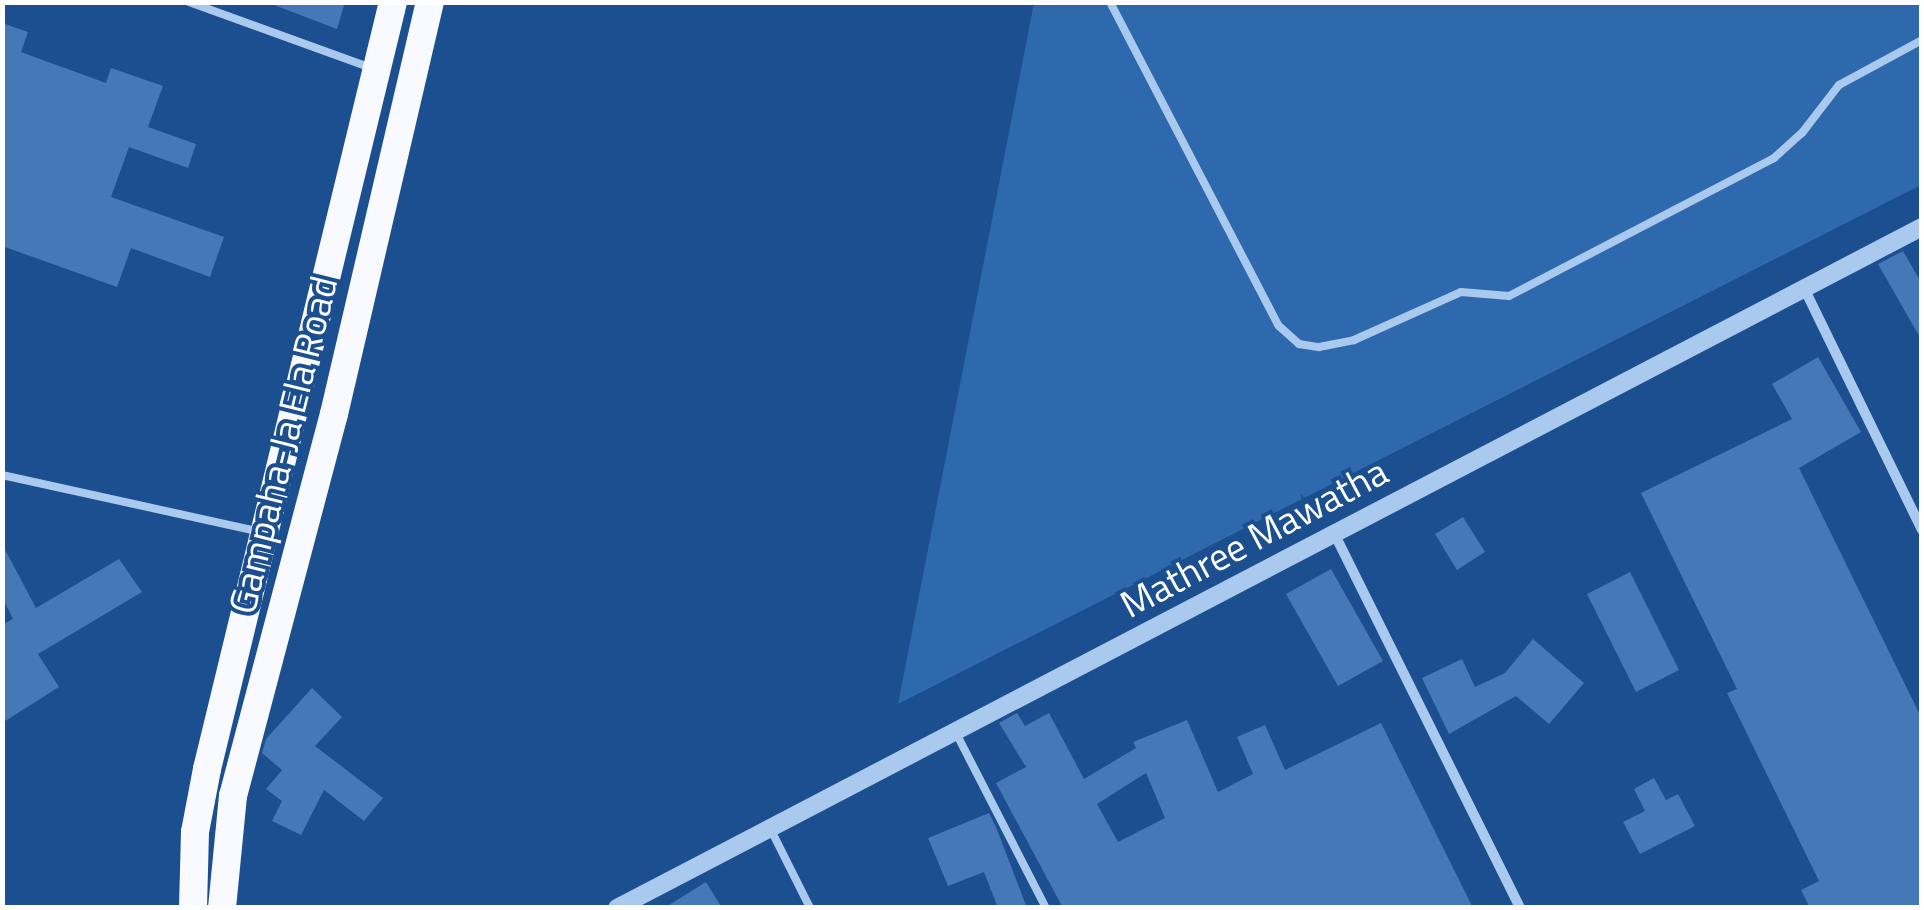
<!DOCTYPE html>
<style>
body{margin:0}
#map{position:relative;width:1924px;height:910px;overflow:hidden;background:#1b4f8f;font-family:"Titillium Web",sans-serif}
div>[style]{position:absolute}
.green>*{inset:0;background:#2e69ad}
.building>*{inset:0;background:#4478b7}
.service>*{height:8px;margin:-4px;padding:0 4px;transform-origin:4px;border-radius:4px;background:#a9c9ee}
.minor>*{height:10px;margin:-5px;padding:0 5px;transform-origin:5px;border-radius:5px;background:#a9c9ee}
.tertiary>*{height:18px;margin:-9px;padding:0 9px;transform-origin:9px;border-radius:9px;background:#a9c9ee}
.trunk>*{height:28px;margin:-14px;padding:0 14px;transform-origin:14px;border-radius:14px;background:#f8faff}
span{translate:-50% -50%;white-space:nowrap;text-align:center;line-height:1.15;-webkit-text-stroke:8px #1b4f8f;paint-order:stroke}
.street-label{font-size:38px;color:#fff}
.frame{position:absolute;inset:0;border:5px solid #fff;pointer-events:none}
</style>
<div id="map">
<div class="green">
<i style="clip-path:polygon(1034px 3px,1921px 3px,1921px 185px,898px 704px)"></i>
</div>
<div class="building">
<i style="clip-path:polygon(266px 2px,345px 2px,337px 29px)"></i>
<i style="clip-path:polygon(2px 23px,28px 32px,21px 52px,106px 83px,111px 68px,163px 86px,148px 127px,196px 144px,188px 168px,129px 147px,111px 197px,224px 237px,210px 277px,131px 248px,117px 287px,2px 246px)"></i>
<i style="clip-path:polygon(1903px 251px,1922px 284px,1922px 341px,1878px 264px)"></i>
<i style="clip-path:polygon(1818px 357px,1861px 432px,1799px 468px,1922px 719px,1922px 908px,1810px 908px,1801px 890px,1819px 881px,1727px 693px,1737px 689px,1641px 493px,1792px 419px,1772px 384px)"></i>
<i style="clip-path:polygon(1463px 517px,1485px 552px,1457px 570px,1435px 534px)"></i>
<i style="clip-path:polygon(2px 544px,36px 608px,119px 559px,142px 592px,38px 654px,59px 687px,2px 723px,2px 625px,13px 619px,2px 597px)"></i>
<i style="clip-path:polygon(1331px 569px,1383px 661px,1338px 686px,1286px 594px)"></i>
<i style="clip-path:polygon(1630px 572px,1679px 670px,1636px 692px,1587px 594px)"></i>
<i style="clip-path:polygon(1533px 639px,1584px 683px,1549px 724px,1516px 696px,1449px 734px,1422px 678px,1462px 659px,1475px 687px,1505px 673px)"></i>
<i style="clip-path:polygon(312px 688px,342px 717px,315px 746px,383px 798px,364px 821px,324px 790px,301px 835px,272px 821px,282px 801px,266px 789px,282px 770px,262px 753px,266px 739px)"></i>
<i style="clip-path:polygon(evenodd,1017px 713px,1025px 726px,1049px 713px,1084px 779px,1136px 748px,1133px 742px,1187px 720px,1218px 792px,1253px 774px,1237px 737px,1265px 725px,1285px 770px,1381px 723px,1473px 908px,1063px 908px,996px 783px,1026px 767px,999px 723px,1017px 713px,1146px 773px,1165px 818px,1118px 842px,1097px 804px,1146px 773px)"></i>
<i style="clip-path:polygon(1654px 778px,1666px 800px,1678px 794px,1695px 826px,1640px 854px,1623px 822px,1645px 811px,1634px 789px)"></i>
<i style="clip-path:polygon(989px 813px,996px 827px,1027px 908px,998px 908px,984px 872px,948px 886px,928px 838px)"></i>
<i style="clip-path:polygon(706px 882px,722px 908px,664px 908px)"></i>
</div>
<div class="service">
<i style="left:189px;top:2px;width:191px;rotate:19.9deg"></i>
<i style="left:1110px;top:2px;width:365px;rotate:62.5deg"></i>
<i style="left:1279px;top:326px;width:27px;rotate:42deg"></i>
<i style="left:1299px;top:344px;width:20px;rotate:9deg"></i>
<i style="left:1319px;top:347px;width:36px;rotate:-11deg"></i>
<i style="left:1354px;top:340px;width:117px;rotate:-24.2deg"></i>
<i style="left:1461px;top:292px;width:48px;rotate:4.8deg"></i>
<i style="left:1509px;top:296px;width:299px;rotate:-27.5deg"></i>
<i style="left:1774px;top:158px;width:38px;rotate:-42deg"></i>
<i style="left:1802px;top:133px;width:61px;rotate:-52.4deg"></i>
<i style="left:1839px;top:85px;width:94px;rotate:-28.5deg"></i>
<i style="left:2px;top:475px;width:261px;rotate:12.4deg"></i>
<i style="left:955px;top:731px;width:199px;rotate:62.8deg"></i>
<i style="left:770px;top:828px;width:89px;rotate:63.4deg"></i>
</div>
<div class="minor">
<i style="left:1804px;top:288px;width:269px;rotate:64deg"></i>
<i style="left:1334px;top:533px;width:419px;rotate:63.6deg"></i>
</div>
<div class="tertiary">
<i style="left:617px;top:908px;width:1472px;rotate:-27.56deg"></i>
</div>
<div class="trunk">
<i style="left:193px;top:908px;width:76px;rotate:-88.5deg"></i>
<i style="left:195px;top:832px;width:64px;rotate:-79.2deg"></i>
<i style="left:207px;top:769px;width:789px;rotate:-76.37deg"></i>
<i style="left:222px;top:908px;width:113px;rotate:-84.4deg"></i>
<i style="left:233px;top:796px;width:395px;rotate:-75.2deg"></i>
<i style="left:334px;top:414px;width:423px;rotate:-76.9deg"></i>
</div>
<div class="street-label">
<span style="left:283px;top:445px;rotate:-76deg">Gampaha-Ja Ela Road</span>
<span style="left:1254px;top:538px;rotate:-28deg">Mathree Mawatha</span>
</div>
<div class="frame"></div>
</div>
